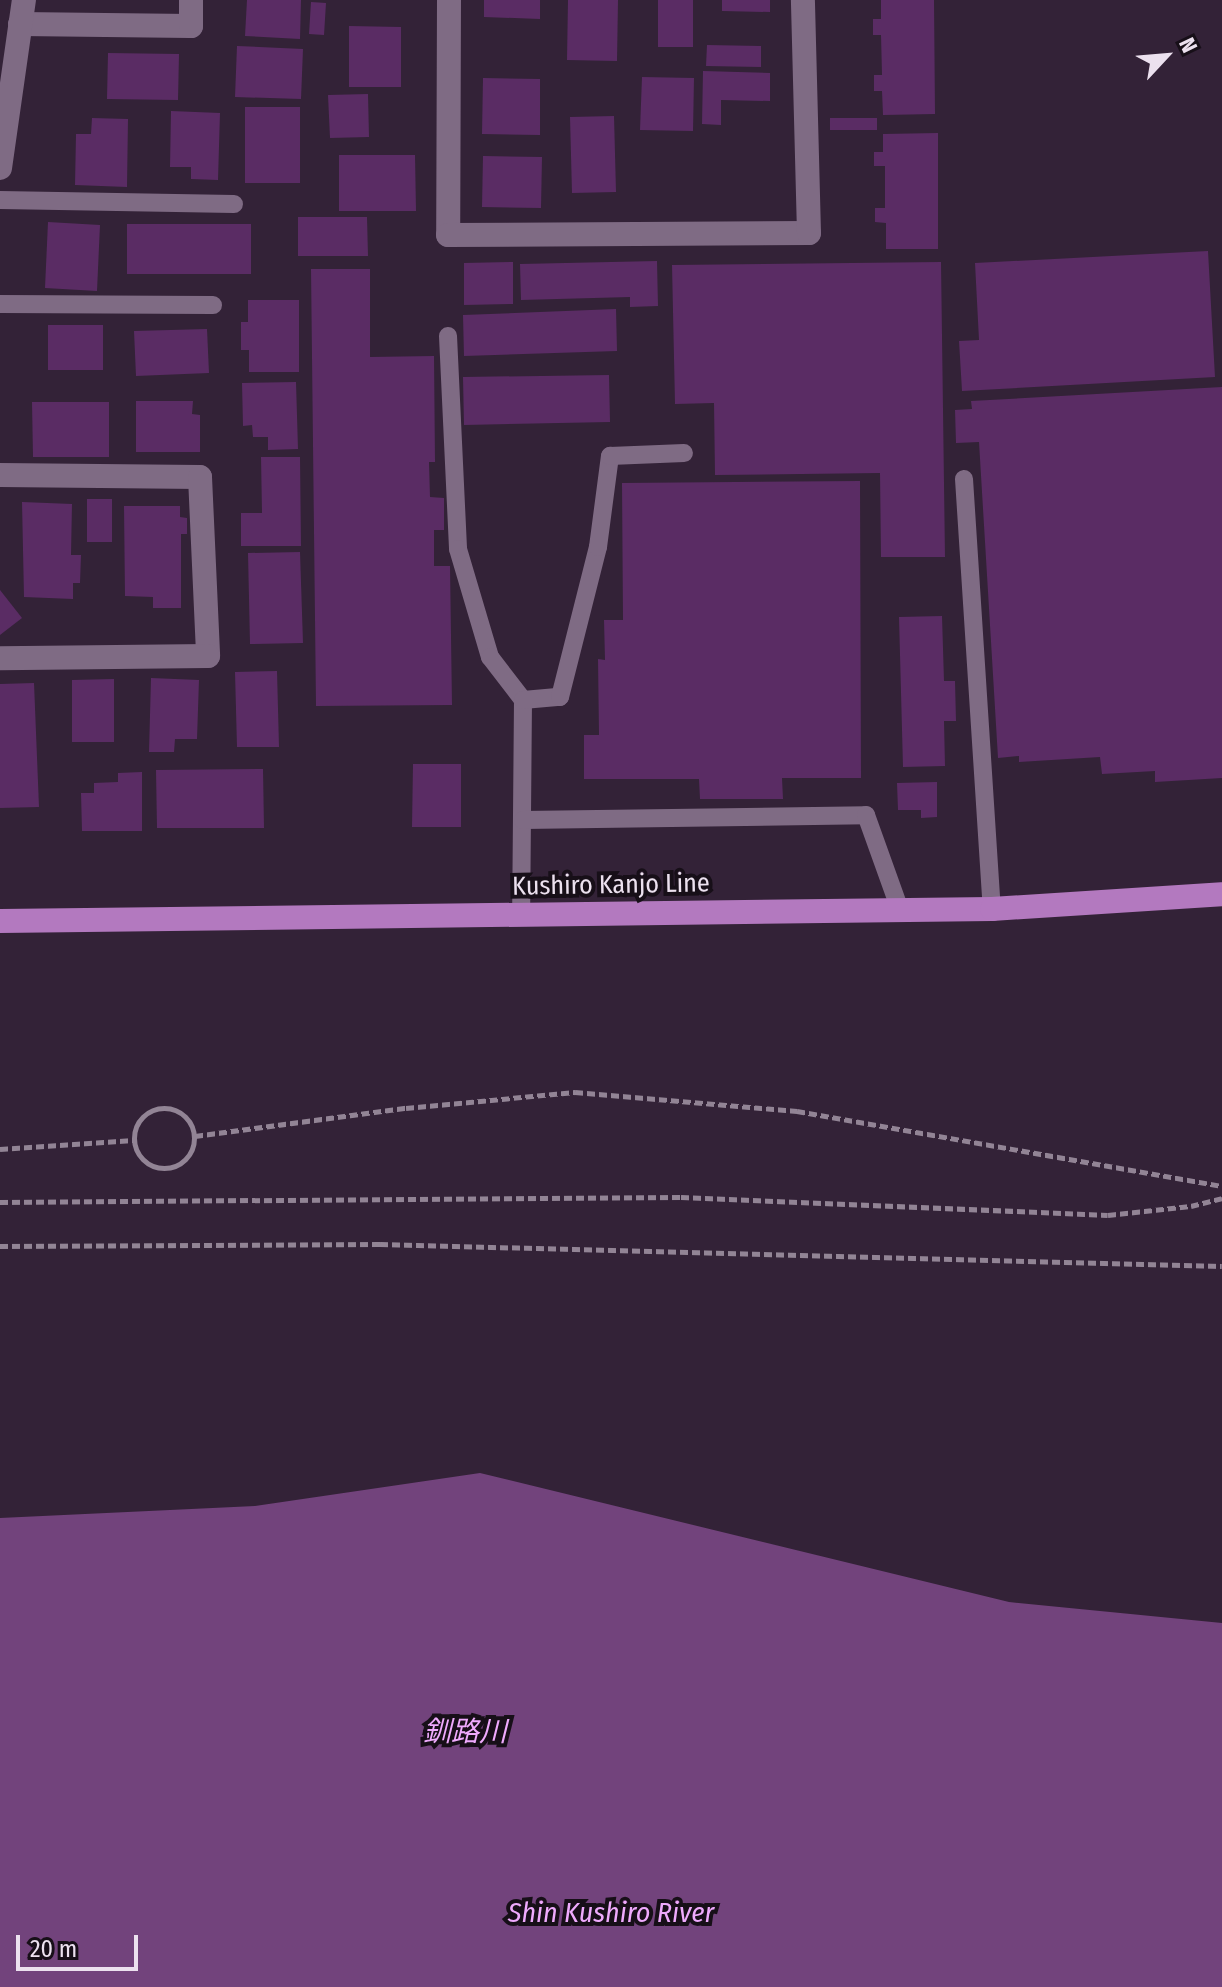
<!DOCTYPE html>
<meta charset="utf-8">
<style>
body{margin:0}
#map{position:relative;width:1222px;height:1987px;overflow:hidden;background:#332237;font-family:"Fira Sans Condensed","Noto Sans JP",sans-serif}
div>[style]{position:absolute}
.water>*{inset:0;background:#72437c}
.building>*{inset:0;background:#5a2c64}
.path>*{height:5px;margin-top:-2.5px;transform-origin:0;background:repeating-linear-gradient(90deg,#928495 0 8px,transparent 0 12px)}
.path>.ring{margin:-2.5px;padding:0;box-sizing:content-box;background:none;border:5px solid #928495;border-radius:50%}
.lane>*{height:18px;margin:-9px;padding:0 9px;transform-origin:9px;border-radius:9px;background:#7f6b84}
.street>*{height:24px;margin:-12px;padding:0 12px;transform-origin:12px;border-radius:12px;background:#7f6b84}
.primary>*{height:24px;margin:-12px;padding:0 12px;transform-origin:12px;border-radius:12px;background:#b379bf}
span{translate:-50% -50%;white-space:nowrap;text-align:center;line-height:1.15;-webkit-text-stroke:8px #170f18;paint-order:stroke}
.street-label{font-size:26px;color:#ece1ef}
.water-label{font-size:28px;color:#efaafd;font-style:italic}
.north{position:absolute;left:1126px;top:16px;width:80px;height:80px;-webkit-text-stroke:6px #170f18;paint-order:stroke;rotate:64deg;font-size:22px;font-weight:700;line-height:32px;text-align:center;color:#ece1ef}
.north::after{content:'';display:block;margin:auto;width:28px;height:36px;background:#ece1ef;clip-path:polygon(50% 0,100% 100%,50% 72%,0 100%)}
.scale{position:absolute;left:16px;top:1935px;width:122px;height:36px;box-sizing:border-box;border:4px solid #ece1ef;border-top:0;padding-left:10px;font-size:24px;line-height:28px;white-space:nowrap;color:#ece1ef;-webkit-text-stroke:6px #170f18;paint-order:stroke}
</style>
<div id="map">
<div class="water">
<i style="clip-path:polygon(480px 1473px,1009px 1602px,1222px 1623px,1222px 1987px,0 1987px,0 1518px,255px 1506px)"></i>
</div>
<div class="building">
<i style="clip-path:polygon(247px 0,301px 0,300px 39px,245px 36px)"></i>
<i style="clip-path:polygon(484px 0,540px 0,540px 19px,484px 17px)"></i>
<i style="clip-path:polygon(568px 0,618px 0,617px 61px,567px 60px)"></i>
<i style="clip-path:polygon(658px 0,693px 0,693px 47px,658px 47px)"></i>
<i style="clip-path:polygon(722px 0,770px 0,770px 12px,722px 11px)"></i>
<i style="clip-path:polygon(881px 0,934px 0,935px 114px,883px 115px,882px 91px,874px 91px,874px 75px,882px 75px,881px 35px,873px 35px,873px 19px,881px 19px)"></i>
<i style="clip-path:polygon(311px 2px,326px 3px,324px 35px,309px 34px)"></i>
<i style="clip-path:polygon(349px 26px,401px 27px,401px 87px,349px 87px)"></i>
<i style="clip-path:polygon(707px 45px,761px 46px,761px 67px,706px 66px)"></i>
<i style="clip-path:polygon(237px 46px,303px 49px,301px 99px,235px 97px)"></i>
<i style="clip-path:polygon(108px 53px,179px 54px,178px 100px,107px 99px)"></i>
<i style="clip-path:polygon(703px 71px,770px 73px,770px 101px,721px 100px,721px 125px,702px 124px)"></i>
<i style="clip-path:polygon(642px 77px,694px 78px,693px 131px,640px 130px)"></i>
<i style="clip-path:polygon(483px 78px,540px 79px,540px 135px,482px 134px)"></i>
<i style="clip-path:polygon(368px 94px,369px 137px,330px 138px,328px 95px)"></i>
<i style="clip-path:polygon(245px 107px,300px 107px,300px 183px,245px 183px)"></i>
<i style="clip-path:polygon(171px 111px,220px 113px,218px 180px,191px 179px,191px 167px,170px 167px)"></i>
<i style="clip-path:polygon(614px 116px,616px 192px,572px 193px,570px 117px)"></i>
<i style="clip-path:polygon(92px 118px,128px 119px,127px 187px,75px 185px,76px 134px,91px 134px)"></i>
<i style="clip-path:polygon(830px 118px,877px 118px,877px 130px,830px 130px)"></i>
<i style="clip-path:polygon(938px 133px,938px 249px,886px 249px,886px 223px,875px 222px,875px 208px,885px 208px,885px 166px,874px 166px,874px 152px,883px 152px,883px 134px)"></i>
<i style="clip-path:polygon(339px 155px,415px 155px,416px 211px,339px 211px)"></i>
<i style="clip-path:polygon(483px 156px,542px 157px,541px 208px,482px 207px)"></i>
<i style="clip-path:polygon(298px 217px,367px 217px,368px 256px,298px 256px)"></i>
<i style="clip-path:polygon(48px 222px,100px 225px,97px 291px,45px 288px)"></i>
<i style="clip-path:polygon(127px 224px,251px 224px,251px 274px,127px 274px)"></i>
<i style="clip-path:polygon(1208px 251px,1215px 377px,962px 391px,959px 341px,979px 340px,975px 263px)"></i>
<i style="clip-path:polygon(657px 261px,658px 306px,630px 307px,630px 297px,521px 300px,520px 264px)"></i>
<i style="clip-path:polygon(513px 262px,513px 304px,464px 305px,464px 263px)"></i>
<i style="clip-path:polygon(941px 262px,945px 557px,881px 557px,880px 473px,715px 475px,714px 403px,675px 404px,672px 265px)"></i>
<i style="clip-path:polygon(311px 269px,370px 269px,370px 357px,434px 356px,435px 462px,429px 462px,430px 497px,444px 498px,444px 530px,434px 530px,434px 566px,450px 566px,452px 705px,316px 706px)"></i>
<i style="clip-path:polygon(248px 300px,299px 300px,299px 372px,249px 372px,249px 350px,241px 350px,241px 322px,248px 322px)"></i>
<i style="clip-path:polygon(616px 309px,617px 351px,464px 356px,463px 315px)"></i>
<i style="clip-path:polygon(48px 325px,103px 325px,103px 370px,48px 370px)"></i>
<i style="clip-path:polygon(207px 329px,209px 373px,136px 376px,134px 331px)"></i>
<i style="clip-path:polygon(609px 375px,610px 422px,464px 425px,463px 377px)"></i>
<i style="clip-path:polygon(296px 382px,298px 449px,268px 450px,268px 437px,253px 437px,252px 425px,243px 426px,242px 383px)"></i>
<i style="clip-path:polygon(1222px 387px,1222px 778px,1155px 782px,1155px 771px,1102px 774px,1100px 757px,1019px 762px,1019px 756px,998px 758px,979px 442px,956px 443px,955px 410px,972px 409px,971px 401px)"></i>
<i style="clip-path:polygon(136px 401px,193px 401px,192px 414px,200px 415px,200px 452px,136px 452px)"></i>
<i style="clip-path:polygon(32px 402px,109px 402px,109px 457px,33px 457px)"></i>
<i style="clip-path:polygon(261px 457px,300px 457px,301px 546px,241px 546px,241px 513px,262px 513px)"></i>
<i style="clip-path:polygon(860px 481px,861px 778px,782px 778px,783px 799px,700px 799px,699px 779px,584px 779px,584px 735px,599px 735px,598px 659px,605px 660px,604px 620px,623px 620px,622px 483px)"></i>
<i style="clip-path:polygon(87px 499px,112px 499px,112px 542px,87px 542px)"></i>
<i style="clip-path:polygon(22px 502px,72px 504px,71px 555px,81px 555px,80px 583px,73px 583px,73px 599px,24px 597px)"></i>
<i style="clip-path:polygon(124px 506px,180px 506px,180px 517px,187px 518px,187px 534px,181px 534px,181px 608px,153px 608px,153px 597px,125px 596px)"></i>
<i style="clip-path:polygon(300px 552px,303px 643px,250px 644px,248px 553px)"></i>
<i style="clip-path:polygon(0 590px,22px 618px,0 635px)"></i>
<i style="clip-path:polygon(942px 616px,944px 681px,955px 681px,956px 721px,944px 721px,945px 766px,903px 767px,899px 617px)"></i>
<i style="clip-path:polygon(277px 671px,279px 747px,237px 747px,235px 672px)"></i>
<i style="clip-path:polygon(151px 678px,199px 680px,197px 739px,175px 739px,174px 752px,149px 752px)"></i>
<i style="clip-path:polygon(114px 679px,114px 742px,72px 742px,72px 680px)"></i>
<i style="clip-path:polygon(34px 683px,39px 807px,0 808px,0 684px)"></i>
<i style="clip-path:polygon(413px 764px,461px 764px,461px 827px,412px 827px)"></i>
<i style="clip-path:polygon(263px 769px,264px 828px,157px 828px,156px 770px)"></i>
<i style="clip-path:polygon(142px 772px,142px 831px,82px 831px,81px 793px,94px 793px,94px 783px,118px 782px,118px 773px)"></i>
<i style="clip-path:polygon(937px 782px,937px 817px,921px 818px,921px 810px,898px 810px,897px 783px)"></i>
</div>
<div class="path">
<i class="ring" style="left:134px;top:1108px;width:55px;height:55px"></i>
<i style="left:195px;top:1136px;width:213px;rotate:-7.6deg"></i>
<i style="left:406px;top:1108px;width:170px;rotate:-5.4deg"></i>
<i style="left:575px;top:1092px;width:223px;rotate:4.9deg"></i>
<i style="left:797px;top:1111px;width:432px;rotate:10deg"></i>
<i style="left:0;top:1149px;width:134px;rotate:-3.8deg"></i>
<i style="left:0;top:1202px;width:681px;rotate:-0.42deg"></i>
<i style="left:681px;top:1197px;width:427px;rotate:2.4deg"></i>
<i style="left:1108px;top:1215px;width:83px;rotate:-6.2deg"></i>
<i style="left:1191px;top:1206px;width:32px;rotate:-14deg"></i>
<i style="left:0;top:1246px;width:380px;rotate:-0.3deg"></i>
<i style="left:380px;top:1244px;width:842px;rotate:1.5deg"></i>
</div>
<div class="lane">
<i style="left:0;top:200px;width:234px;rotate:1deg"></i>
<i style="left:0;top:304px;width:213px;rotate:0.3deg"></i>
<i style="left:448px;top:336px;width:213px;rotate:87.3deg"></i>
<i style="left:458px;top:549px;width:113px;rotate:73.5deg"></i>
<i style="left:490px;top:657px;width:54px;rotate:52.5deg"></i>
<i style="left:523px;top:700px;width:215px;rotate:90.5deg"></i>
<i style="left:964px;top:479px;width:431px;rotate:86.3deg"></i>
<i style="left:523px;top:700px;width:37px;rotate:-5deg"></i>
<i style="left:560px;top:697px;width:155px;rotate:-75.8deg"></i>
<i style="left:598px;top:547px;width:92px;rotate:-82.5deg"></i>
<i style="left:610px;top:456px;width:74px;rotate:-2.3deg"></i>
<i style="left:523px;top:820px;width:343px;rotate:-0.8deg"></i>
<i style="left:866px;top:815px;width:101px;rotate:70.3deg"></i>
</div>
<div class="street">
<i style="left:449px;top:0;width:235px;rotate:90.2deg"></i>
<i style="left:448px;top:235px;width:361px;rotate:-0.3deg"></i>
<i style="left:809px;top:233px;width:233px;rotate:-91.5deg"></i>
<i style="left:20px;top:24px;width:171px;rotate:0.7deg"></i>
<i style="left:191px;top:26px;width:26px;rotate:-90deg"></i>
<i style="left:0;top:168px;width:170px;rotate:-81.9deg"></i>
<i style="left:0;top:475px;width:200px;rotate:0.6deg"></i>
<i style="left:200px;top:477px;width:179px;rotate:87.4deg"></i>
<i style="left:208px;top:656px;width:208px;rotate:179.4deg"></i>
</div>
<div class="primary">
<i style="left:0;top:921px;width:992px;rotate:-0.69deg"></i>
<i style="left:992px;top:909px;width:230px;rotate:-3.7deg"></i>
</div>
<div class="street-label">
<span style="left:611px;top:885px;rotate:-1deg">Kushiro Kanjo Line</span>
</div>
<div class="water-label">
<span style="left:465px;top:1732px">釧路川</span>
<span style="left:611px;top:1913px">Shin Kushiro River</span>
</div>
<div class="north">N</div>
<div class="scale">20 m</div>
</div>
